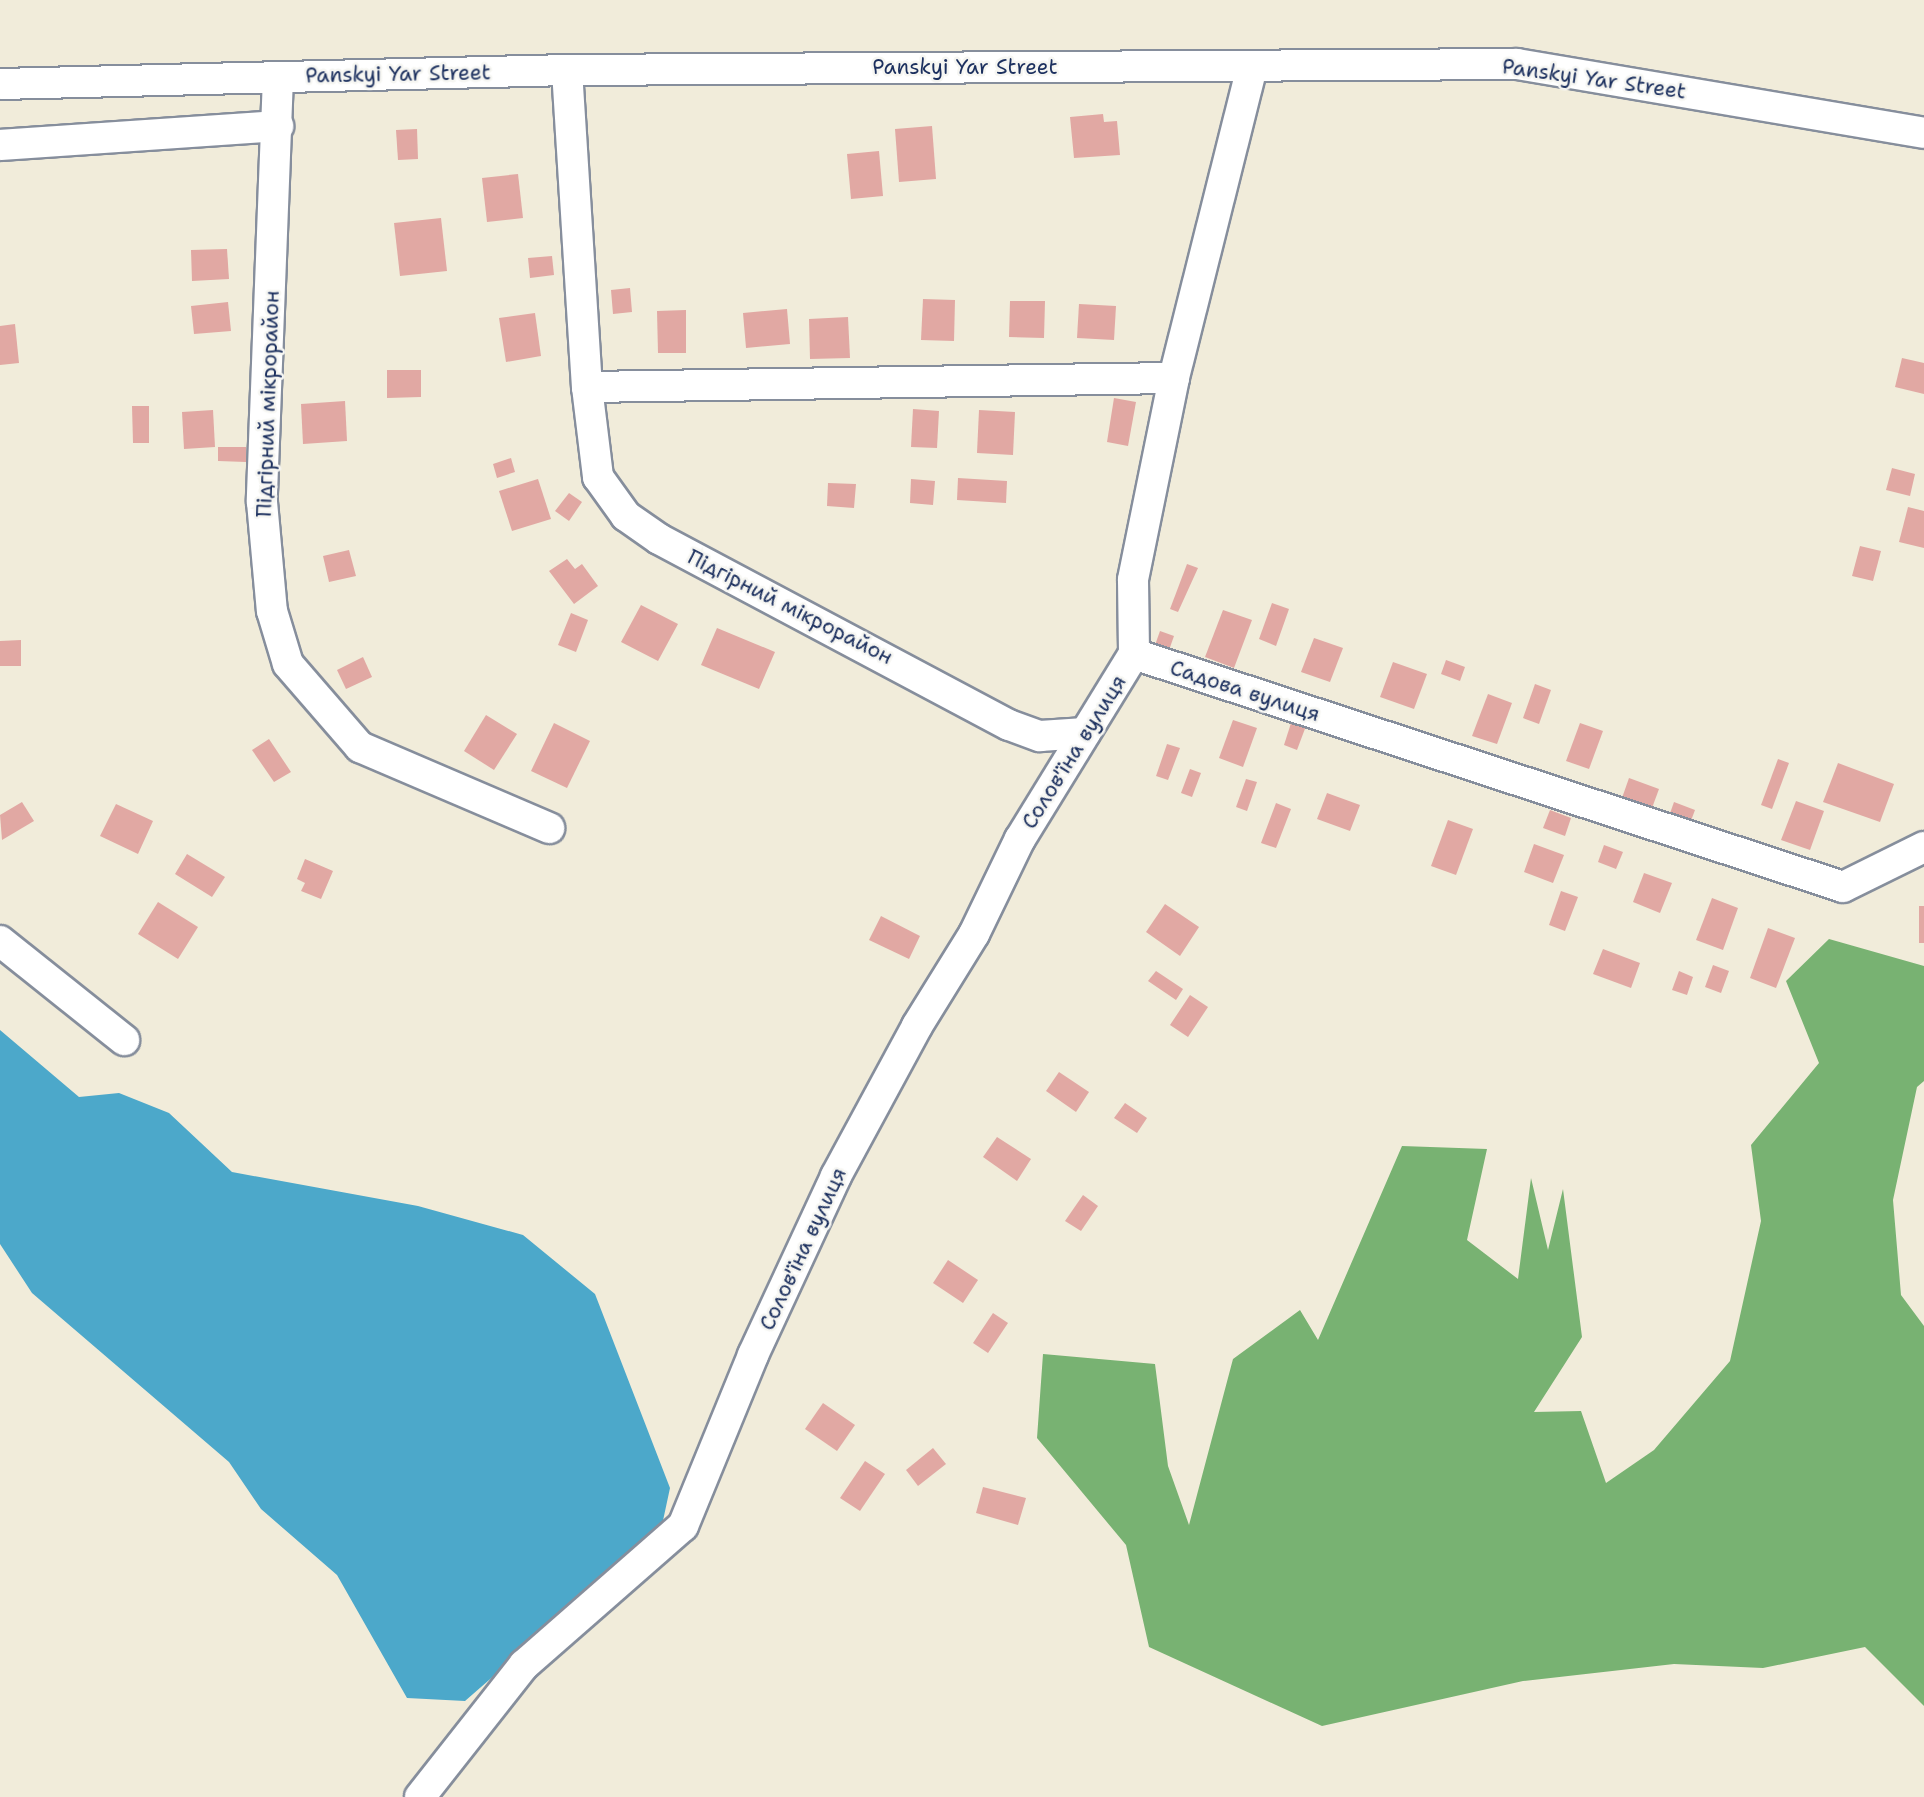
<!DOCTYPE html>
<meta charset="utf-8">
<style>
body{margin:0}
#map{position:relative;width:1924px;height:1797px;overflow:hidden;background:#f1ecda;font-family:"Shantell Sans",sans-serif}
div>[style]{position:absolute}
.forest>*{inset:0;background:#78b272}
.water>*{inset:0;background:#4ca8ca}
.building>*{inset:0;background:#e1a8a3}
.roads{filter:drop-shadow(2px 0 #868e9c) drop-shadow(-2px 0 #868e9c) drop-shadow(0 2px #868e9c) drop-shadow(0 -2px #868e9c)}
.minor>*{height:30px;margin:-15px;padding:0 15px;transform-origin:15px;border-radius:15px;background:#fff}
span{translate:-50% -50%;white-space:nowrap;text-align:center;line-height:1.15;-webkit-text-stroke:5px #f6f6f2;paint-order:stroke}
.street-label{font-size:21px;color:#1b2f5e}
</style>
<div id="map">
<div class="forest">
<i style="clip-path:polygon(1829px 939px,1924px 966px,1924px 1081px,1917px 1087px,1893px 1200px,1901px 1295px,1924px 1326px,1924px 1706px,1865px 1647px,1763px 1668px,1674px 1664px,1523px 1681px,1322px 1726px,1149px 1647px,1126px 1545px,1037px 1438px,1043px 1354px,1155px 1364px,1168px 1466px,1189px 1525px,1233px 1359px,1300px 1310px,1318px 1340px,1402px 1146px,1487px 1149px,1467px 1240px,1518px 1279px,1531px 1178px,1548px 1250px,1563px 1189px,1582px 1337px,1534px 1412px,1581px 1411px,1606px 1483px,1654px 1450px,1730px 1361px,1761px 1221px,1751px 1145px,1819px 1063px,1786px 981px)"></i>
</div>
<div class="water">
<i style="clip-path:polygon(0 1030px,79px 1097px,119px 1093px,169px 1113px,232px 1172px,418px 1206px,523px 1235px,595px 1294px,670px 1488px,661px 1530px,465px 1701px,407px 1698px,337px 1575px,261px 1509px,229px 1462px,32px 1293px,0 1244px)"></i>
</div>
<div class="building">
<i style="clip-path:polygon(1103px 114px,1104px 122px,1117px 121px,1120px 155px,1074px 158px,1070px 117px)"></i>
<i style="clip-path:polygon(932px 126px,936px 179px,899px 182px,895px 129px)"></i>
<i style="clip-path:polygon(417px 129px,418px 159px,398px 160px,396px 130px)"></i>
<i style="clip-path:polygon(879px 151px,883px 196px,851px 199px,847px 154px)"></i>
<i style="clip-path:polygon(518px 174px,523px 218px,487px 222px,482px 178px)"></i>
<i style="clip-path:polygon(441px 218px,447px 271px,400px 276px,394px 223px)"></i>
<i style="clip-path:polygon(227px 249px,229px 279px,192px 281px,191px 250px)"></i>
<i style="clip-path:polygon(552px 256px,554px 275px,530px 278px,528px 258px)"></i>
<i style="clip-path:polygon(630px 288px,632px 312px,613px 314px,611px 290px)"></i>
<i style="clip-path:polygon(923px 299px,955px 300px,954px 341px,921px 340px)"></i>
<i style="clip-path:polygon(1010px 301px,1045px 301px,1044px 338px,1009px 337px)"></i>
<i style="clip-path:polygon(228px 302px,231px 331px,194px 334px,191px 306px)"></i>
<i style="clip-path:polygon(1079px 304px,1116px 306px,1114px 340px,1077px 338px)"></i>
<i style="clip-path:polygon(787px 309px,790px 344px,746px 348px,743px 313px)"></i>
<i style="clip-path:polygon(686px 310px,686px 353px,658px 353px,657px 311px)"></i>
<i style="clip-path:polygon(535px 313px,541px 356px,506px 362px,499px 318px)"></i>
<i style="clip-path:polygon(848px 317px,850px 358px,810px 359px,809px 319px)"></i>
<i style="clip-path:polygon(15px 324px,19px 363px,0 365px,0 326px)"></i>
<i style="clip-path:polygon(1902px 358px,1924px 363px,1924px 394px,1895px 387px)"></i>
<i style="clip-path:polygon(387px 370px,421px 370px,421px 397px,387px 398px)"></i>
<i style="clip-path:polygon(1114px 398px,1136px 402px,1128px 446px,1107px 442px)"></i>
<i style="clip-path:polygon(345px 401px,347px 441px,303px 444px,301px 404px)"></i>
<i style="clip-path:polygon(132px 406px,149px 406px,149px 443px,133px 443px)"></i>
<i style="clip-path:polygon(913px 409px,939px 411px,937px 448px,911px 447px)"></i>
<i style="clip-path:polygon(213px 410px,215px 447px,184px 449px,182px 412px)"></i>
<i style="clip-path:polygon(979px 410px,1015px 412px,1013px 455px,977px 453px)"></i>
<i style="clip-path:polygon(218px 447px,246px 447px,246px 462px,218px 461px)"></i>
<i style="clip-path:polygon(511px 458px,515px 472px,497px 478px,493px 464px)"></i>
<i style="clip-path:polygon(1892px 468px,1915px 474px,1910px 496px,1886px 490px)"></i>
<i style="clip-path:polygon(958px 478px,1007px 481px,1006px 503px,957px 500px)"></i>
<i style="clip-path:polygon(538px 479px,551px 519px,512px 531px,499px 491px)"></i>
<i style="clip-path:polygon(911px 479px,935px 481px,933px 505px,910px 503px)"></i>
<i style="clip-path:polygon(828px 483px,856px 484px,854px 508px,827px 506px)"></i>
<i style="clip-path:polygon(569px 493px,582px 502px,569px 521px,555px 511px)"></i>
<i style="clip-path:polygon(1908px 507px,1924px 511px,1924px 548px,1899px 542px)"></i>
<i style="clip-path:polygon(1860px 546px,1881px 551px,1873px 581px,1852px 576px)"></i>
<i style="clip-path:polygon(349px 550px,356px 576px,329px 582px,323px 556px)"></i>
<i style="clip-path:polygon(567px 559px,575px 569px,582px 564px,598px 586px,574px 604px,549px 571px)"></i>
<i style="clip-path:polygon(1187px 564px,1198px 568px,1178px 612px,1170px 609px)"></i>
<i style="clip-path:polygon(1272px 603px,1289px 609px,1276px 646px,1259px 639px)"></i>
<i style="clip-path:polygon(641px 605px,678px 624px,658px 661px,621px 642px)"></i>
<i style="clip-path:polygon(1223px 610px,1252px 620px,1234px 668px,1205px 657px)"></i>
<i style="clip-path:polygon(571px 613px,588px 620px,576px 652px,558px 645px)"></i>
<i style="clip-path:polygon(717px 628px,775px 652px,759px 689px,701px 665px)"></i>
<i style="clip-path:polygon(1160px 631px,1174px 636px,1168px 653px,1154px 648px)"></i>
<i style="clip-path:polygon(1314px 638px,1343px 648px,1330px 682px,1301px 672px)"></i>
<i style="clip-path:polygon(21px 640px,21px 666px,0 666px,0 641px)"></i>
<i style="clip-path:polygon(363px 657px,372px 677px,346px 689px,337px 670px)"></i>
<i style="clip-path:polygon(1446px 660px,1465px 667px,1460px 681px,1441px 674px)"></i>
<i style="clip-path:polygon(1393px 662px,1427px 674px,1414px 709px,1380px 697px)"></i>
<i style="clip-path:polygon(1535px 684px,1551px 690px,1539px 724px,1523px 718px)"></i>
<i style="clip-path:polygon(1488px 694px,1512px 703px,1497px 744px,1472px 736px)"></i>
<i style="clip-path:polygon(486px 715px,517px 734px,494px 770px,464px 751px)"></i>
<i style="clip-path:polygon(1233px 720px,1257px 728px,1243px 767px,1219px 758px)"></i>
<i style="clip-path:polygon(1292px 720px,1306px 726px,1297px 750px,1284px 745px)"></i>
<i style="clip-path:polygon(554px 723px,590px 741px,567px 788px,531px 771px)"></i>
<i style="clip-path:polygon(1580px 723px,1603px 731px,1589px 769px,1566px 761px)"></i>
<i style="clip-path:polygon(269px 739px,291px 772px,274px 782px,252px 750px)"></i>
<i style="clip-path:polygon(1167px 744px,1180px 748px,1168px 780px,1156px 776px)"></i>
<i style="clip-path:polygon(1778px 759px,1789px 763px,1772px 809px,1761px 805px)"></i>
<i style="clip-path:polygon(1838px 763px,1894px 784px,1880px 822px,1823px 802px)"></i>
<i style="clip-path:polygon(1190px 769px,1201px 773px,1192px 797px,1181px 793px)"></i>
<i style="clip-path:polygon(1629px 778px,1659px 789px,1652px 808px,1622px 798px)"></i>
<i style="clip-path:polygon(1246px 779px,1257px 782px,1247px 811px,1236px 807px)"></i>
<i style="clip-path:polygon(1327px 793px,1360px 805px,1350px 831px,1317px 819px)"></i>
<i style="clip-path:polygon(1796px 801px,1824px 811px,1810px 850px,1781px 840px)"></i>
<i style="clip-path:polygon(22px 802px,34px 821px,2px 840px,0 815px)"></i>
<i style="clip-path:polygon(1674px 802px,1695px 810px,1689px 826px,1668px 819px)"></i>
<i style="clip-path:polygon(1276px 803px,1291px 809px,1276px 848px,1261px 843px)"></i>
<i style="clip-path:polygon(116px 804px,153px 821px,138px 854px,100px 836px)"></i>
<i style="clip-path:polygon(1550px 810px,1571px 818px,1565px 836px,1543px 828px)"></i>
<i style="clip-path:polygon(1448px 820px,1473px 829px,1456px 875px,1431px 866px)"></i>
<i style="clip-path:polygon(1534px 844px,1564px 855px,1553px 883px,1524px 872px)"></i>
<i style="clip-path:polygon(1604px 845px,1623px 852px,1616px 869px,1598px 862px)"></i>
<i style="clip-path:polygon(187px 854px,225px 877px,212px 897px,175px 874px)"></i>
<i style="clip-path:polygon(305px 859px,333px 871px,321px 899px,301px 891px,305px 883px,297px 879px)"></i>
<i style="clip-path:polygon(1644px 873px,1672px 883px,1660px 913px,1633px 902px)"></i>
<i style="clip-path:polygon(1561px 891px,1578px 897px,1565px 931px,1549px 925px)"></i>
<i style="clip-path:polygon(1712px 898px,1738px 908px,1723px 950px,1696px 940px)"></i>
<i style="clip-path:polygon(158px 902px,198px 927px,178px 959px,138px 934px)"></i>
<i style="clip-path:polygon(1165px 904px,1199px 927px,1180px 956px,1146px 932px)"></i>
<i style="clip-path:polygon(1919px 906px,1924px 906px,1924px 943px,1919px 943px)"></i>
<i style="clip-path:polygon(881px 916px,920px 936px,909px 959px,869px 940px)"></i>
<i style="clip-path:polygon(1768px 928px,1795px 938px,1776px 988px,1750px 978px)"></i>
<i style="clip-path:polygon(1603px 949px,1640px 963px,1631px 988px,1593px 974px)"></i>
<i style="clip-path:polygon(1713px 965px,1729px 971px,1721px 993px,1705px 987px)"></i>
<i style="clip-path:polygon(1156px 971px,1183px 989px,1176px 1000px,1148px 981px)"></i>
<i style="clip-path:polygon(1679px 971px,1693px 977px,1687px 995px,1672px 990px)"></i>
<i style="clip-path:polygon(1190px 995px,1208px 1007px,1188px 1037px,1170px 1025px)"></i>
<i style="clip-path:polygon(1059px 1072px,1089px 1092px,1076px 1112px,1046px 1091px)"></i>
<i style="clip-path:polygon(1125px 1103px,1147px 1118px,1137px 1133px,1114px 1118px)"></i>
<i style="clip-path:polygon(997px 1137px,1031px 1159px,1017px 1181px,983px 1157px)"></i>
<i style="clip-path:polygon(1083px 1195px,1098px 1206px,1081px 1231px,1065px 1221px)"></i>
<i style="clip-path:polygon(948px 1260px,978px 1280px,963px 1303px,933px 1283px)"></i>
<i style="clip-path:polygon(993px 1313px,1008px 1323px,988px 1353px,973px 1343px)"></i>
<i style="clip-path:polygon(823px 1403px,855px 1425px,837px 1451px,805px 1429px)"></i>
<i style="clip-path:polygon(933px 1448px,946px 1464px,918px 1486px,906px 1470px)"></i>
<i style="clip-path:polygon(865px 1461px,885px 1474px,860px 1511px,840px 1498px)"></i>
<i style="clip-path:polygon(983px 1487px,1026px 1498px,1018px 1525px,976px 1513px)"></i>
</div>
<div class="roads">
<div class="minor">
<i style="left:1252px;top:67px;width:321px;rotate:104.1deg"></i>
<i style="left:1174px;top:378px;width:206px;rotate:101.5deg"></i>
<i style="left:1133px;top:580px;width:74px;rotate:89.2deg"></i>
<i style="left:1134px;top:654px;width:746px;rotate:18.19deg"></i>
<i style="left:1843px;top:887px;width:90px;rotate:-26.3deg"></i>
<i style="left:567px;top:70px;width:318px;rotate:86.4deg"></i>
<i style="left:587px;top:387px;width:91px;rotate:83deg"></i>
<i style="left:598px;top:477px;width:48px;rotate:54.3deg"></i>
<i style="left:626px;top:516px;width:40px;rotate:34.9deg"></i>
<i style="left:659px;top:539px;width:396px;rotate:28deg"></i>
<i style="left:1009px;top:725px;width:33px;rotate:20deg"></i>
<i style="left:1040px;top:736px;width:45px;rotate:-3.8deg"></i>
<i style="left:278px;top:77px;width:425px;rotate:92.2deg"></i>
<i style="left:262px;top:502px;width:109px;rotate:84.8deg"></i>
<i style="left:272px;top:611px;width:55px;rotate:73.2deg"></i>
<i style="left:288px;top:664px;width:110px;rotate:49.1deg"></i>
<i style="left:360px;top:747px;width:206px;rotate:23.2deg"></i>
<i style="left:0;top:84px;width:567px;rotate:-1.41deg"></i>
<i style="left:567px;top:70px;width:950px;rotate:-0.36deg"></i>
<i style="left:1517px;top:64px;width:413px;rotate:9.6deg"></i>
<i style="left:0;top:145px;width:279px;rotate:-3.9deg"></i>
<i style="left:587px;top:387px;width:587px;rotate:-0.88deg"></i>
<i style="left:0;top:941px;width:159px;rotate:38.6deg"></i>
<i style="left:420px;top:1797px;width:168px;rotate:-51.8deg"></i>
<i style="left:524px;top:1665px;width:211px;rotate:-41.2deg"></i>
<i style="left:683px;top:1526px;width:185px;rotate:-67.7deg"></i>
<i style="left:753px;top:1355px;width:197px;rotate:-65.1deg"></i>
<i style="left:836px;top:1176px;width:170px;rotate:-61.6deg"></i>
<i style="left:917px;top:1026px;width:108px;rotate:-58.2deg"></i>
<i style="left:974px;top:934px;width:106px;rotate:-64.2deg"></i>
<i style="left:1020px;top:839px;width:217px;rotate:-58.4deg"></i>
</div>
</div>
<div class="street-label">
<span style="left:965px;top:67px">Panskyi Yar Street</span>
<span style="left:398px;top:74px;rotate:-1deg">Panskyi Yar Street</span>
<span style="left:1594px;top:79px;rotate:8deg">Panskyi Yar Street</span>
<span style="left:268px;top:404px;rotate:-88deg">Підгірний мікрорайон</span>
<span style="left:790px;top:607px;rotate:27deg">Підгірний мікрорайон</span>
<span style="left:1245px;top:691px;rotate:18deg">Садова вулиця</span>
<span style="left:1074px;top:752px;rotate:-58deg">Солов'їна вулиця</span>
<span style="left:803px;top:1249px;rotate:-65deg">Солов'їна вулиця</span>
</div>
</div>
